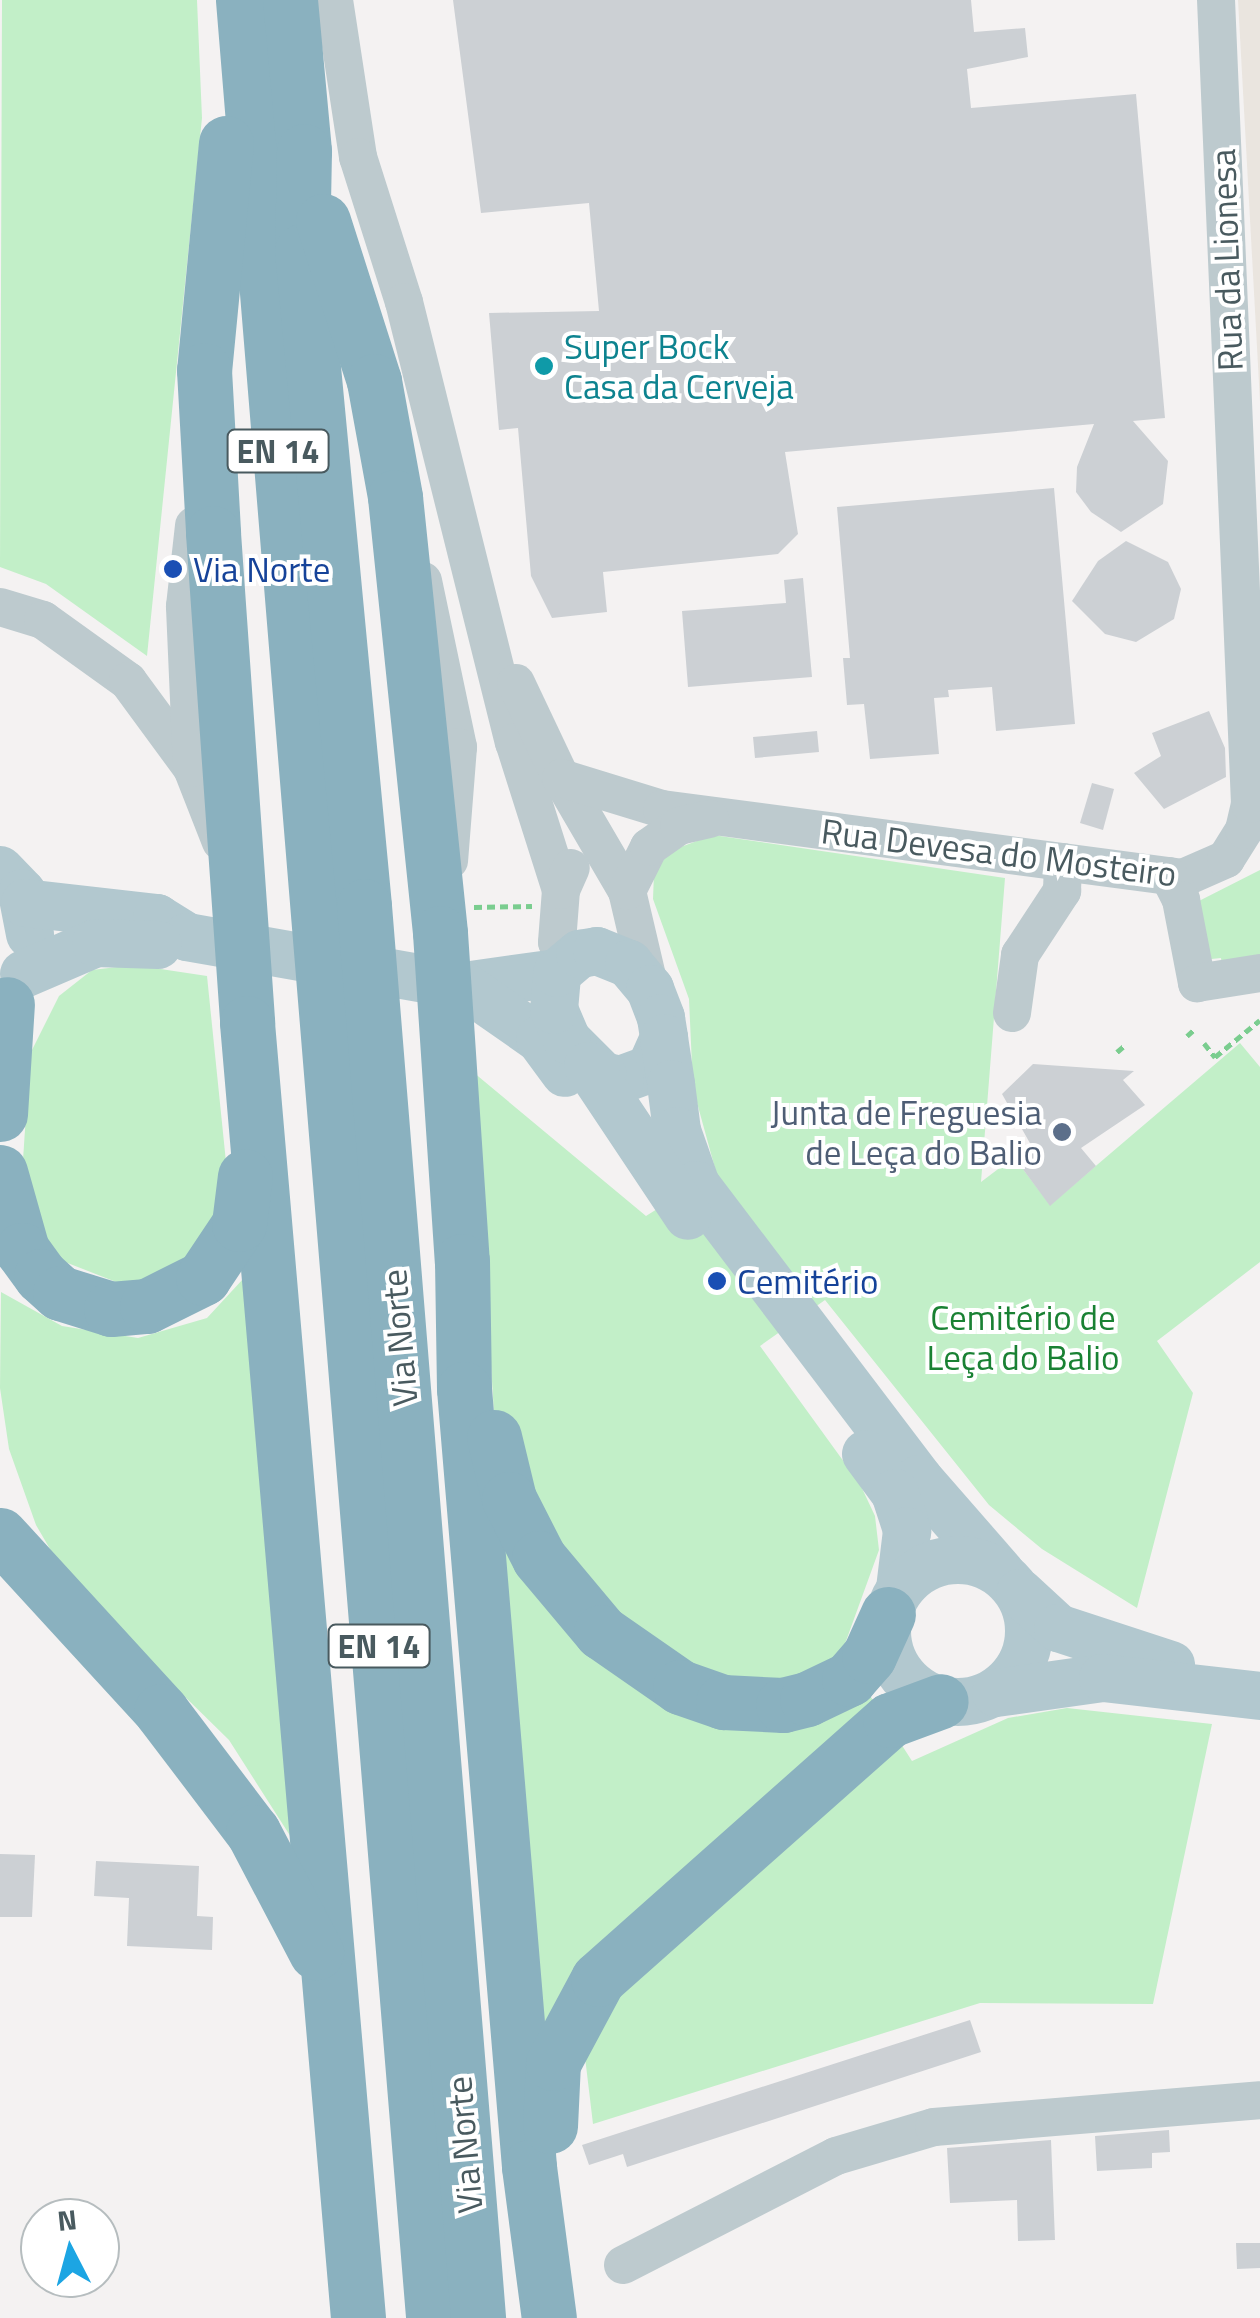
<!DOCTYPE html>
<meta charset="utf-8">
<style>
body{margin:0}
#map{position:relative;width:1260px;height:2318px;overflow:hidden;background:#f4f2f2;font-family:"Titillium Web",sans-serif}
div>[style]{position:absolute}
.commercial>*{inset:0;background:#eae5df}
.green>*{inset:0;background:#c2efc8}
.building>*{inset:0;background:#ccd0d4}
.path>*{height:5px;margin-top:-2.5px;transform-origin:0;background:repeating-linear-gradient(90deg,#7acd8f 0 8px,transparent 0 13px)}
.minor>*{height:38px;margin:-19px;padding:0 19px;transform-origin:19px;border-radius:19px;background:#bdcace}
.major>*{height:48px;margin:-24px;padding:0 24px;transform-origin:24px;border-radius:24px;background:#b2c8cf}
.major>.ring{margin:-24px;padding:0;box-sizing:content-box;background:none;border:48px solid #b2c8cf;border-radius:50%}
.highway>*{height:55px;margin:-27.5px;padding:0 27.5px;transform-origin:27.5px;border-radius:27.5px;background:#8ab1bf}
.dots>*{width:28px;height:28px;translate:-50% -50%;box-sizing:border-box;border:5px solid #fff;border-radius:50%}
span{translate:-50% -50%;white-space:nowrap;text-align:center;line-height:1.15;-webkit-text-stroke:8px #fff;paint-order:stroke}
.shield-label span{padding:2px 8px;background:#fff;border:2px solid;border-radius:8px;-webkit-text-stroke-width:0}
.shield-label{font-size:32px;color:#495a5f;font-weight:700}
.street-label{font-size:35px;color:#495a5f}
.culture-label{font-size:35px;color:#0d838f}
.left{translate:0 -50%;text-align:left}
.transit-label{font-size:35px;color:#164399}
.service-label{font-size:35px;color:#4e5e75}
.right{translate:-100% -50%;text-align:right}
.park-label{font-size:35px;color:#198133}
.north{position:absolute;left:20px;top:2198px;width:100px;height:100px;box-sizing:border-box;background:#fff;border:2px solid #b6bdbf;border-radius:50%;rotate:354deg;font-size:28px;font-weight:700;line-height:40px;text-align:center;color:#495a5f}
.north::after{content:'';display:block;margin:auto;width:35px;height:45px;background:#1ca5e3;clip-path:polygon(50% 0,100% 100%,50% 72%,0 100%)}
</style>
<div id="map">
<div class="commercial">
<i style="clip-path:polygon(1238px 0,1260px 0,1260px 402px)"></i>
</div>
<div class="green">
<i style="clip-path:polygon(2px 0,197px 0,202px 118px,147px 656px,46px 584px,0 567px)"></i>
<i style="clip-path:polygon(713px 835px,1005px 878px,981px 1182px,1014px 1157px,1050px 1205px,1240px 1043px,1260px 1067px,1260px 1262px,1157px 1341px,1193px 1393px,1137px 1608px,1042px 1549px,989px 1505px,825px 1300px,760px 1346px,860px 1484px,875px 1516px,879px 1550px,842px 1652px,912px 1761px,1008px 1718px,1067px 1708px,1212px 1724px,1153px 2004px,980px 2003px,593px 2124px,576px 1982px,533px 2048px,473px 1072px,646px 1216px,716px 1172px,693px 1088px,689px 999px,653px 899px,654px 873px,670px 851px)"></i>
<i style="clip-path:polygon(1260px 870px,1260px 962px,1222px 968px,1221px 958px,1202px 960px,1193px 904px)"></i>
<i style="clip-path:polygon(134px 965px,207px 976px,226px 1162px,223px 1206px,190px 1262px,129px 1287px,65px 1262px,39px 1231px,23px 1160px,30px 1054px,59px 996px,92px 970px)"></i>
<i style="clip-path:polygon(255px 1266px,296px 1845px,229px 1740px,71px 1585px,36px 1525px,9px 1449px,0 1388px,1px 1292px,62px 1326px,138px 1338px,207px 1318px)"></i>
</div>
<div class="building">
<i style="clip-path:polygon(453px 0,971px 0,974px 32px,1025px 28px,1028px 57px,967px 69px,971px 108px,1136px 94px,1165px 418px,1133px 421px,1168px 461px,1163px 504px,1121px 532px,1091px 512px,1076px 492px,1077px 467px,1094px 424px,785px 452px,798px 534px,778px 554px,603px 572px,607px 612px,552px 618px,531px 576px,518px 428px,499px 430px,489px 313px,599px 311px,589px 203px,481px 213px)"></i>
<i style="clip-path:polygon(1054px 488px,1075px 724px,996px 731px,992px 687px,948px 690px,949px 697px,934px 698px,939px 754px,870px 759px,864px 704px,847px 705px,843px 658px,850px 658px,837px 507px)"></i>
<i style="clip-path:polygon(1126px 541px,1168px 562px,1181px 589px,1174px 619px,1136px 642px,1105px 634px,1072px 601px,1098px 561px)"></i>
<i style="clip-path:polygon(803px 578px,812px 677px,688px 687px,682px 611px,786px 603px,784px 580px)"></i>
<i style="clip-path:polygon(1209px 711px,1225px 748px,1226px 777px,1164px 809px,1134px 773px,1161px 756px,1152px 733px)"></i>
<i style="clip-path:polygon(817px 731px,819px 752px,755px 758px,753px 737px)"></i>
<i style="clip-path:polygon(1092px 783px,1114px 789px,1103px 830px,1080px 823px)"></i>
<i style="clip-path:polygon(1033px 1064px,1134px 1071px,1123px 1080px,1145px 1105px,1081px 1148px,1096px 1166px,1050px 1206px,1014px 1157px,1031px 1145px,1002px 1094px)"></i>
<i style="clip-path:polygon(0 1854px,35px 1855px,32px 1917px,0 1917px)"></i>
<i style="clip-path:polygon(96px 1861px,199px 1866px,197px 1916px,213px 1917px,212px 1950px,127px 1946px,129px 1898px,94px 1896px)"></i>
<i style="clip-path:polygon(970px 2020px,981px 2052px,627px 2167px,623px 2154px,589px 2165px,582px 2145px)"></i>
<i style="clip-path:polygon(1169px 2130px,1170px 2152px,1152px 2153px,1152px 2168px,1097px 2171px,1095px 2136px)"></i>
<i style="clip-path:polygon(1051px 2140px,1055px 2240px,1018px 2241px,1017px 2200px,950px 2203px,947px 2148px)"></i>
<i style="clip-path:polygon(1236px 2243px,1260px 2243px,1260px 2268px,1237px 2269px)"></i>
</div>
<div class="path">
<i style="left:474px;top:907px;width:58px;rotate:-1deg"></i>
<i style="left:1187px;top:1036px;width:12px;rotate:-42deg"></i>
<i style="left:1204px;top:1043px;width:18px;rotate:52deg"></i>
<i style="left:1215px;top:1057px;width:58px;rotate:-39.4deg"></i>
<i style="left:1117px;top:1052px;width:11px;rotate:-41deg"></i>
</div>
<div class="minor">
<i style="left:334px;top:0;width:159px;rotate:81.3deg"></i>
<i style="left:358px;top:157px;width:152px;rotate:72.4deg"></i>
<i style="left:404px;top:302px;width:454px;rotate:76deg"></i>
<i style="left:514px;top:742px;width:155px;rotate:72.4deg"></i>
<i style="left:423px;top:581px;width:170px;rotate:78.1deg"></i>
<i style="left:458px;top:747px;width:114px;rotate:94.5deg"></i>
<i style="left:0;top:607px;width:45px;rotate:16.8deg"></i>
<i style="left:43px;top:620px;width:105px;rotate:35.7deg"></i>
<i style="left:128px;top:681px;width:108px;rotate:53.7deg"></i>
<i style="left:192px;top:768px;width:79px;rotate:68.6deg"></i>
<i style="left:516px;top:683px;width:105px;rotate:64.7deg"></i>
<i style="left:561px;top:778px;width:131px;rotate:59.7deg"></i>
<i style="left:627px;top:891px;width:101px;rotate:76.8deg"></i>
<i style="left:192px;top:768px;width:162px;rotate:-92.5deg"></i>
<i style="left:185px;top:606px;width:81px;rotate:-83.6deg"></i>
<i style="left:561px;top:778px;width:106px;rotate:17.1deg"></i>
<i style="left:662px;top:809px;width:526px;rotate:7.54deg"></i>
<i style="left:1183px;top:878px;width:47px;rotate:-23.8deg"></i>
<i style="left:1226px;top:859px;width:34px;rotate:-58deg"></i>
<i style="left:1244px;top:830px;width:27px;rotate:-77deg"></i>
<i style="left:1250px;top:804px;width:805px;rotate:-92.42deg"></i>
<i style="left:1169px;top:876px;width:27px;rotate:63deg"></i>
<i style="left:1181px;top:900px;width:85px;rotate:79.1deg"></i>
<i style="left:1197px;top:983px;width:64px;rotate:-9deg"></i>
<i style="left:627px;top:891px;width:49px;rotate:-63.4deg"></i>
<i style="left:649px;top:847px;width:37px;rotate:-35deg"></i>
<i style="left:679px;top:826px;width:32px;rotate:-13deg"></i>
<i style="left:565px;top:963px;width:22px;rotate:-111deg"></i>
<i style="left:557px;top:942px;width:52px;rotate:-85.6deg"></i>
<i style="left:561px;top:890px;width:24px;rotate:-66deg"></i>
<i style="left:1012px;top:1013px;width:59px;rotate:-82.1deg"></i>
<i style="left:1020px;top:955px;width:77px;rotate:-56.7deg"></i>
<i style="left:1062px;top:891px;width:29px;rotate:-88deg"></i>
<i style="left:623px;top:2265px;width:239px;rotate:-27.1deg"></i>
<i style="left:836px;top:2156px;width:102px;rotate:-16.5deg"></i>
<i style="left:934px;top:2127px;width:327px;rotate:-4.7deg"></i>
</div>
<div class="major">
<i style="left:0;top:870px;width:32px;rotate:46deg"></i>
<i style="left:22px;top:893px;width:42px;rotate:79deg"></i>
<i style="left:25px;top:903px;width:133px;rotate:6.5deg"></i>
<i style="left:157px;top:918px;width:36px;rotate:32deg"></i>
<i style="left:187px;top:937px;width:281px;rotate:10deg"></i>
<i style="left:464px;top:986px;width:94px;rotate:-8deg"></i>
<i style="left:24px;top:974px;width:78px;rotate:-23.3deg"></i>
<i style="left:96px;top:943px;width:62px;rotate:1.8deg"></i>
<i style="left:464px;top:986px;width:93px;rotate:34.9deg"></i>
<i style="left:540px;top:1039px;width:42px;rotate:53.7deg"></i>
<i style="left:664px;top:1038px;width:34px;rotate:114deg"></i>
<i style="left:650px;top:1069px;width:32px;rotate:160deg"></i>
<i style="left:620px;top:1080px;width:17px;rotate:-167deg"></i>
<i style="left:603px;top:1076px;width:51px;rotate:-135deg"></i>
<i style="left:567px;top:1040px;width:33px;rotate:-113deg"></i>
<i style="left:554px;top:1010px;width:37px;rotate:-85deg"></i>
<i style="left:557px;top:973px;width:30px;rotate:-40deg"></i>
<i style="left:580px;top:954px;width:17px;rotate:-10deg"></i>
<i style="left:597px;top:951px;width:35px;rotate:22deg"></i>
<i style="left:629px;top:964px;width:33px;rotate:50deg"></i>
<i style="left:650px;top:989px;width:31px;rotate:69deg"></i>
<i style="left:661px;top:1018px;width:20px;rotate:81deg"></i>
<i style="left:664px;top:1038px;width:47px;rotate:81.3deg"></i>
<i style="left:671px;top:1084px;width:47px;rotate:82.7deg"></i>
<i style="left:677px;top:1131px;width:57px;rotate:70.6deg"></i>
<i style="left:696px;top:1185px;width:369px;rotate:52.8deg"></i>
<i style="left:919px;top:1479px;width:125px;rotate:48.9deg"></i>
<i style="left:588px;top:1066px;width:180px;rotate:56.3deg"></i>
<i style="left:866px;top:1454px;width:49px;rotate:53.4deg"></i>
<i style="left:895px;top:1493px;width:40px;rotate:72deg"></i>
<i style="left:907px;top:1531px;width:58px;rotate:96.9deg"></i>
<i class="ring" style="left:887px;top:1560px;width:94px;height:94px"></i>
<i style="left:1020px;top:1593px;width:52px;rotate:42.6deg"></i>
<i style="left:1058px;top:1628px;width:119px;rotate:18.1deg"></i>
<i style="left:996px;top:1693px;width:108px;rotate:-8deg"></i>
<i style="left:1103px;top:1678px;width:158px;rotate:6.5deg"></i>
</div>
<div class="highway">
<i style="left:243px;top:0;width:2326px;rotate:85.31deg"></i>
<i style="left:290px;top:0;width:152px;rotate:84.7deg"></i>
<i style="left:304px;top:151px;width:100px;rotate:91.1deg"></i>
<i style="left:302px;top:251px;width:658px;rotate:84.59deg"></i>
<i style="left:364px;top:906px;width:1417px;rotate:85.38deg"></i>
<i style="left:226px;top:143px;width:228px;rotate:95.5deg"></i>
<i style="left:204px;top:370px;width:163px;rotate:86.8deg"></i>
<i style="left:213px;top:533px;width:491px;rotate:86deg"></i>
<i style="left:247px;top:1023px;width:1300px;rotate:85.1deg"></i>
<i style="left:323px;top:221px;width:168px;rotate:72.3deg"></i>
<i style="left:374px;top:381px;width:118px;rotate:79.7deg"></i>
<i style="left:395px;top:497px;width:438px;rotate:84.1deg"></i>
<i style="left:440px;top:933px;width:329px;rotate:86.2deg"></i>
<i style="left:462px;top:1261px;width:128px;rotate:89.1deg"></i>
<i style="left:464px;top:1389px;width:781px;rotate:85.22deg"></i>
<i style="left:529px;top:2167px;width:152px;rotate:82.5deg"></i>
<i style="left:0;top:1114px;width:110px;rotate:-86.4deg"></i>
<i style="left:0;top:1172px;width:81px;rotate:74.2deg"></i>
<i style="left:22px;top:1250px;width:32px;rotate:54deg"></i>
<i style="left:41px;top:1276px;width:25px;rotate:42deg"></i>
<i style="left:60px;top:1293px;width:53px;rotate:17.4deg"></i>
<i style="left:111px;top:1309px;width:36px;rotate:-5deg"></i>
<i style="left:147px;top:1306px;width:63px;rotate:-26.6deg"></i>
<i style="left:203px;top:1278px;width:65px;rotate:-56.3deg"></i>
<i style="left:239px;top:1224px;width:48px;rotate:-82.9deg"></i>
<i style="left:494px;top:1437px;width:64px;rotate:76.4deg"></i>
<i style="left:509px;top:1499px;width:66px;rotate:63deg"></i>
<i style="left:539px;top:1558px;width:97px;rotate:50deg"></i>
<i style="left:601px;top:1632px;width:96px;rotate:34.8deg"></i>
<i style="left:680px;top:1687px;width:46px;rotate:19.2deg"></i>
<i style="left:723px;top:1702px;width:60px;rotate:2.9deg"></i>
<i style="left:783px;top:1705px;width:25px;rotate:-14deg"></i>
<i style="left:807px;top:1699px;width:47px;rotate:-25.5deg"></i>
<i style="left:849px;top:1679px;width:30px;rotate:-49deg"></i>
<i style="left:869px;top:1656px;width:46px;rotate:-65.7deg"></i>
<i style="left:0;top:1535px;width:239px;rotate:47.5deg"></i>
<i style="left:161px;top:1711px;width:152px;rotate:52.8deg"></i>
<i style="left:253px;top:1832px;width:136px;rotate:62.3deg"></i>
<i style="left:550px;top:2126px;width:63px;rotate:-87.3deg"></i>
<i style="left:553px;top:2063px;width:95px;rotate:-61.8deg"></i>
<i style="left:598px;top:1979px;width:390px;rotate:-41.6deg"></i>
<i style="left:890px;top:1720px;width:54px;rotate:-20.4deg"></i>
</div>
<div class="dots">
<i style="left:544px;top:366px;background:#0f9aa8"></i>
<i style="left:173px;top:569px;background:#1a4fb4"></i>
<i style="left:1062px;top:1132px;background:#5c6f8a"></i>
<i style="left:717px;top:1281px;background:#1a4fb4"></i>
</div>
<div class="shield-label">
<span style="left:278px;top:451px">EN 14</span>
<span style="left:379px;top:1646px">EN 14</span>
</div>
<div class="street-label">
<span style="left:1226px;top:260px;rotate:-92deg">Rua da Lionesa</span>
<span style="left:999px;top:852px;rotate:7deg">Rua Devesa do Mosteiro</span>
<span style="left:399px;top:1338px;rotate:-95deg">Via Norte</span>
<span style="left:464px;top:2145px;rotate:-95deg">Via Norte</span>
</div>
<div class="culture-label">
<span class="left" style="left:564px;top:366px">Super Bock<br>Casa da Cerveja</span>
</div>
<div class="transit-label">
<span class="left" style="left:193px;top:569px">Via Norte</span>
<span class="left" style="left:737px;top:1281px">Cemitério</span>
</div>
<div class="service-label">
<span class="right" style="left:1042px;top:1132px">Junta de Freguesia<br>de Leça do Balio</span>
</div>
<div class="park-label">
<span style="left:1023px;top:1337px">Cemitério de<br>Leça do Balio</span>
</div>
<div class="north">N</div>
</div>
